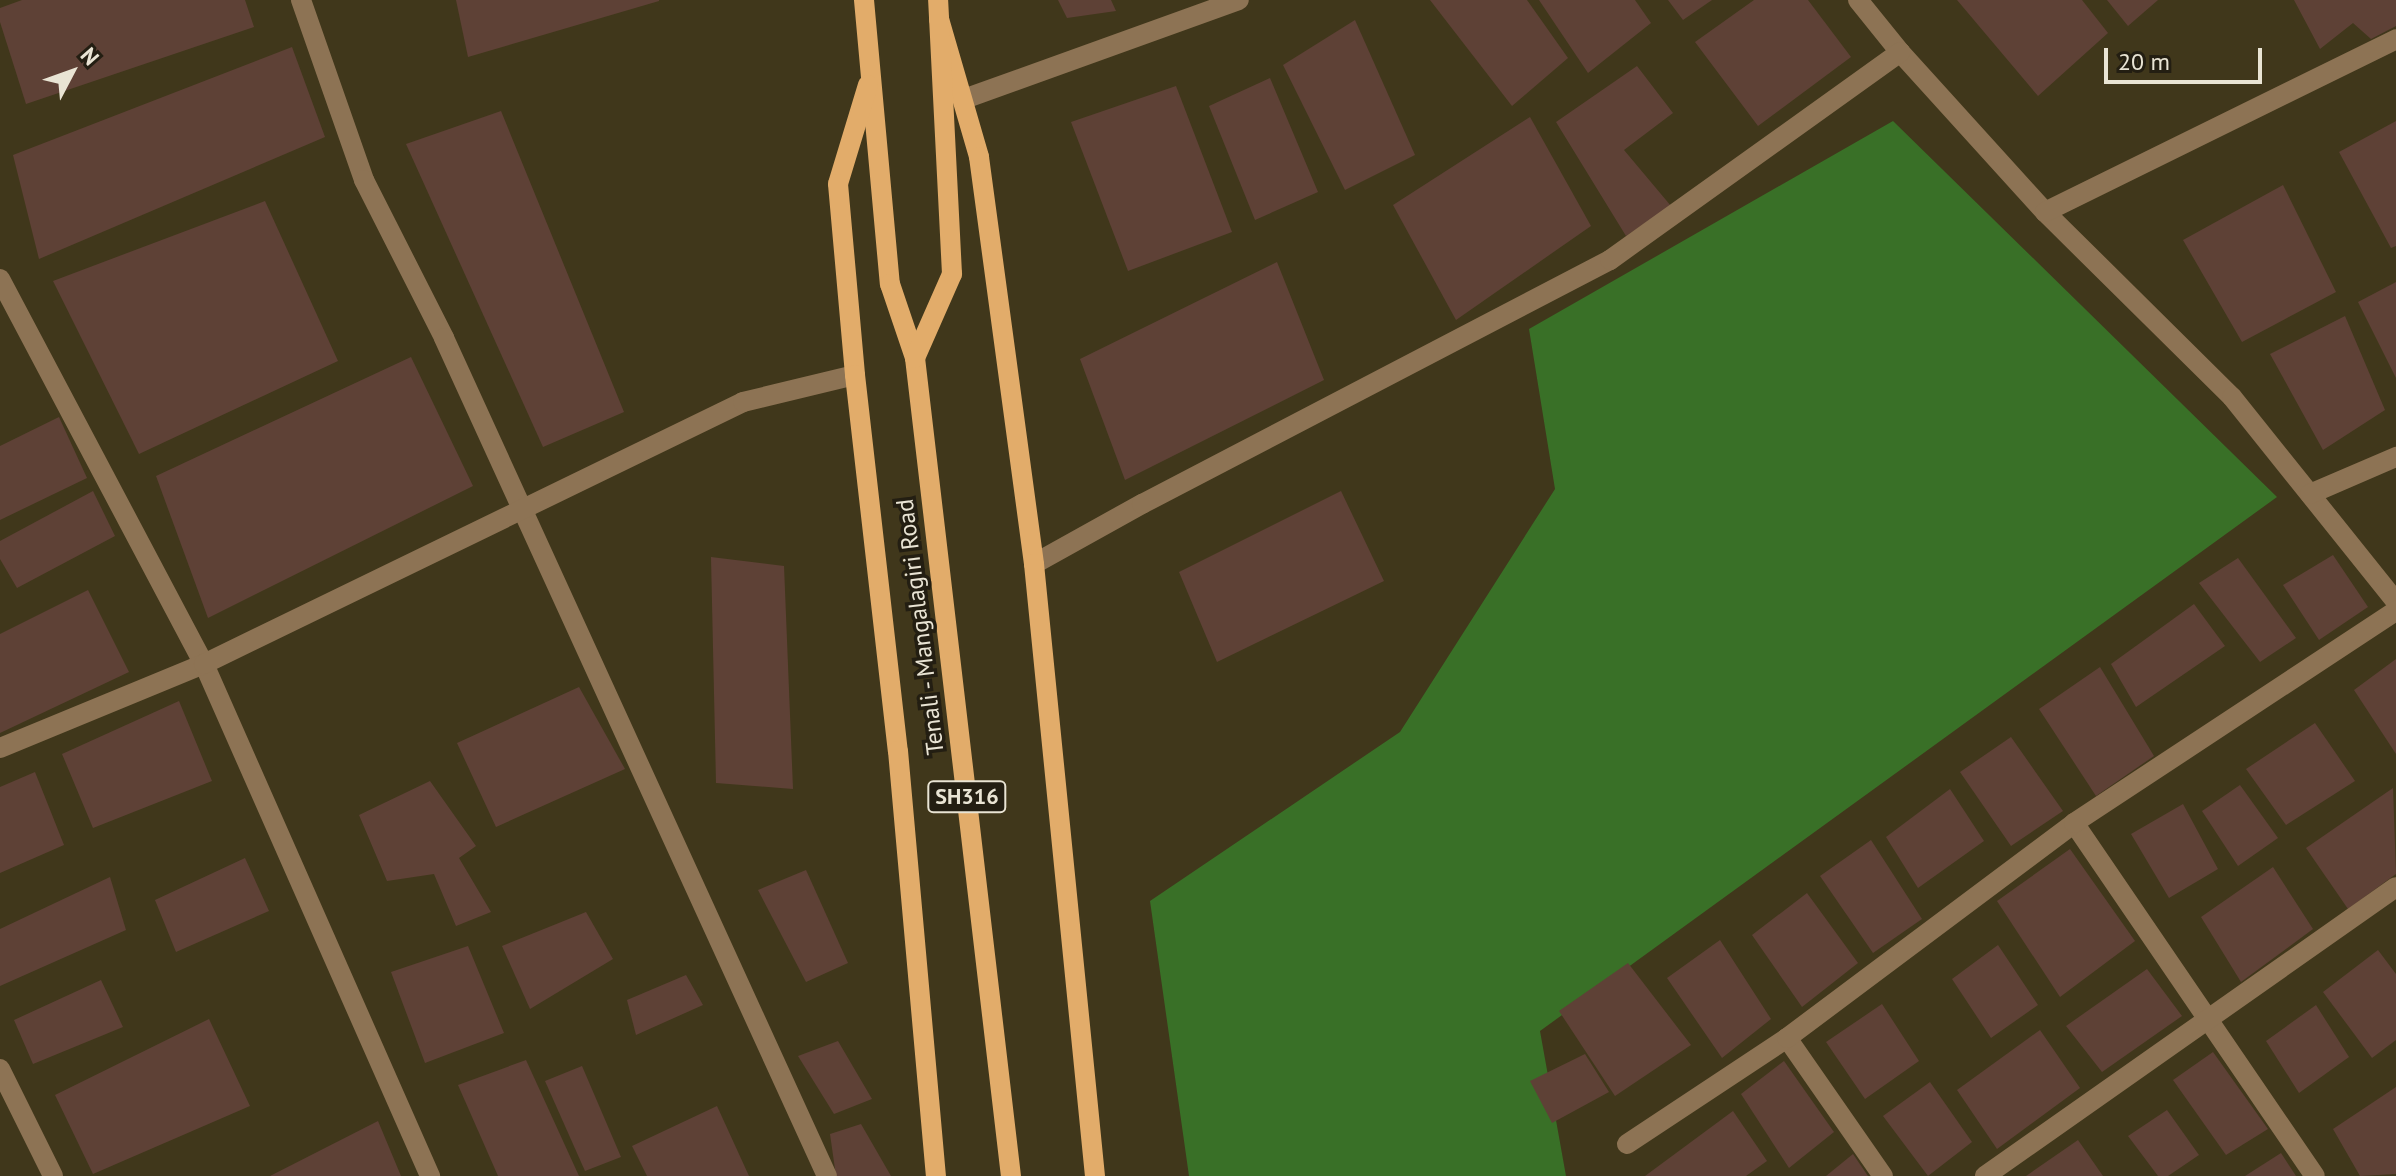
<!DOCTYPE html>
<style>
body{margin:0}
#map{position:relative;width:2396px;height:1176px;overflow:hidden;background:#40371b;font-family:"PT Sans",sans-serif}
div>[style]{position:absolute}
.green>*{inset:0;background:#397027}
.building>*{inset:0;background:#5e4136}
.minor>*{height:20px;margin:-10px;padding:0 10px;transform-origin:10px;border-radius:10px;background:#8d7354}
.major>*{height:20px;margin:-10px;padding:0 10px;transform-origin:10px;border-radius:10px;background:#e2ac6a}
span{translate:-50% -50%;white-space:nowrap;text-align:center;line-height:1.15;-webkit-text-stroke:7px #231e12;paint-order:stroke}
.shield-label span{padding:2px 6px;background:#231e12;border:2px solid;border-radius:6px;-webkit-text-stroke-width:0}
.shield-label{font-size:22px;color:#e9e4d4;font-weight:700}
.street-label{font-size:24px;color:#e9e4d4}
.north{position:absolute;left:32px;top:32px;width:80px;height:80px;-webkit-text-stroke:6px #231e12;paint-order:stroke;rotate:49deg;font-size:22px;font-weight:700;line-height:32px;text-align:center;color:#e9e4d4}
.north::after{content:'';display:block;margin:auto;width:28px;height:36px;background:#e9e4d4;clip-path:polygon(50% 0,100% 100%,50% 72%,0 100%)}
.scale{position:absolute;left:2104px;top:48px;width:158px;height:36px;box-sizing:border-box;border:4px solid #e9e4d4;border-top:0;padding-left:10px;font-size:24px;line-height:28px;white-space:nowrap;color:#e9e4d4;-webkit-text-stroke:6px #231e12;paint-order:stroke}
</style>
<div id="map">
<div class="green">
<i style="clip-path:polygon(1893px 121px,2277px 497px,1540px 1031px,1566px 1176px,1189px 1176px,1150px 901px,1400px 732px,1555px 489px,1529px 329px)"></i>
</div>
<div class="building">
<i style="clip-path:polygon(22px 0,245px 0,254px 27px,26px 104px,0 22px,0 8px)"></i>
<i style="clip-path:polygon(456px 0,659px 0,659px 1px,468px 57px)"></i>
<i style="clip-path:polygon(1058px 0,1111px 0,1116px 11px,1067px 18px)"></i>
<i style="clip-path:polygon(1430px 0,1527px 0,1568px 58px,1512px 106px)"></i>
<i style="clip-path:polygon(1539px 0,1635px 0,1651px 23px,1588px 73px)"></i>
<i style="clip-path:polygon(1668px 0,1712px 0,1683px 20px)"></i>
<i style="clip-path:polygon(1754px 0,1808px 0,1851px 57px,1758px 126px,1695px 42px)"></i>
<i style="clip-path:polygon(1957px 0,2082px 0,2108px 33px,2038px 96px)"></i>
<i style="clip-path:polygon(2107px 0,2158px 0,2128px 26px)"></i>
<i style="clip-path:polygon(2294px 0,2396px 0,2396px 26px,2371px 39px,2353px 23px,2320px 49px)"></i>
<i style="clip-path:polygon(1355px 20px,1415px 155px,1345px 190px,1283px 65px)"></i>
<i style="clip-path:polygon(292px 47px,325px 137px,39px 259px,13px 155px)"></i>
<i style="clip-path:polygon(1637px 66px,1673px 113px,1624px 150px,1671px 206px,1626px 236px,1556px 122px)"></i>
<i style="clip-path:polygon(1270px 78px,1318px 192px,1255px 220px,1209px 106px)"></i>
<i style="clip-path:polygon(1176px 86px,1232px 232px,1128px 271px,1071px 122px)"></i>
<i style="clip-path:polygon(501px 111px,624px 412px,543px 447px,406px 144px)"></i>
<i style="clip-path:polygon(1530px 117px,1591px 226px,1456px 320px,1393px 205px)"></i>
<i style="clip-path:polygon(2396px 121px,2396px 246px,2391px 248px,2339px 152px)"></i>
<i style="clip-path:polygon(2283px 185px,2336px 292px,2242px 342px,2183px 240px)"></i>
<i style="clip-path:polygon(265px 201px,338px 361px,139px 454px,53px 281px)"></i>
<i style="clip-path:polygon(1277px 262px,1324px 380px,1125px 480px,1080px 359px)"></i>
<i style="clip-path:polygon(2396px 282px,2396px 378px,2358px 302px)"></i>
<i style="clip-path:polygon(2345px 316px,2385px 410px,2323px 450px,2270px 354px)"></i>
<i style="clip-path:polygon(411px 357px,473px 486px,208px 618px,156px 476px)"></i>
<i style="clip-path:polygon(59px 417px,87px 478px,0 520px,0 446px)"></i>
<i style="clip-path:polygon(93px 491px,115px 536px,17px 588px,0 559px,0 541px)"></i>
<i style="clip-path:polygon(1341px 491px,1384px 581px,1217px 662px,1179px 572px)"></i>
<i style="clip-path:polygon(2333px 555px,2368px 607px,2319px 640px,2283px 585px)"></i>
<i style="clip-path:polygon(711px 557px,784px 566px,793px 789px,716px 783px)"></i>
<i style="clip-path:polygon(2238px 558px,2296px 638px,2260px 662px,2199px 583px)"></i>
<i style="clip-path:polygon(88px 590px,129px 672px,0 733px,0 634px)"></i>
<i style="clip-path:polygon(2194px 604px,2225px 646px,2136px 707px,2111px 664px)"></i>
<i style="clip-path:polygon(2396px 659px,2396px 754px,2354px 690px)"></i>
<i style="clip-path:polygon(2100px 667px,2154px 756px,2096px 796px,2039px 709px)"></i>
<i style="clip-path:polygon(579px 687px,625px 769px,496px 827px,457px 743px)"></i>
<i style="clip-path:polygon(179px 701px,212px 781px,93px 828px,62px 754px)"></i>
<i style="clip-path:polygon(2315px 723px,2355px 781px,2286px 825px,2246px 769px)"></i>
<i style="clip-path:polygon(2011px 737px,2063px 811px,2011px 846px,1960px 772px)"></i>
<i style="clip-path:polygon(35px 772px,64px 845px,0 873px,0 787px)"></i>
<i style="clip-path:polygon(430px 781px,476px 846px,459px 858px,491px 912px,456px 926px,434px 874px,387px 881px,359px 815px)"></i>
<i style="clip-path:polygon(2240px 785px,2278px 838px,2238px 866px,2202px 811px)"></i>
<i style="clip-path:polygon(2393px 788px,2396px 874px,2348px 909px,2306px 848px)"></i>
<i style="clip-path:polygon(1950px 789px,1984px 841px,1918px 888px,1886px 837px)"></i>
<i style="clip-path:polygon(2183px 804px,2218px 869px,2169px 898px,2131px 834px)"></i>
<i style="clip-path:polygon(1871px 840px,1922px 919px,1873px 953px,1820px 876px)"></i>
<i style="clip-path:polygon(2070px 849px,2135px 941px,2060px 997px,1997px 901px)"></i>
<i style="clip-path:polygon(245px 858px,269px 911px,176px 952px,155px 900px)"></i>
<i style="clip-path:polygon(2273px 867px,2313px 929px,2241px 982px,2201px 917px)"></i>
<i style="clip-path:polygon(806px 870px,848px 963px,806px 982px,758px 890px)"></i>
<i style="clip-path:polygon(110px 877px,126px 930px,0 986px,0 929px)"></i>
<i style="clip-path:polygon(1807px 893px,1858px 963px,1802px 1007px,1752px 935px)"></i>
<i style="clip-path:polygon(586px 912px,613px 959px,530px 1009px,502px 946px)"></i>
<i style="clip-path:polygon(1720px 940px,1771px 1019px,1722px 1058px,1667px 978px)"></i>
<i style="clip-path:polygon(1998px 945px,2038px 1005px,1991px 1038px,1952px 979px)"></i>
<i style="clip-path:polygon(468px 946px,504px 1033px,425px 1063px,391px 972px)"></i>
<i style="clip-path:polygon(2378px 950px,2396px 974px,2396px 1040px,2372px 1058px,2323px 992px)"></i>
<i style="clip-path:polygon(1628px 963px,1691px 1045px,1615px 1096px,1559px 1011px)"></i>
<i style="clip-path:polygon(2147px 969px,2182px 1016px,2102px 1072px,2066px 1026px)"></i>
<i style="clip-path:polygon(686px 975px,703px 1005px,636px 1035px,627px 1000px)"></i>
<i style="clip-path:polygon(101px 980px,123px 1027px,33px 1064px,14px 1020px)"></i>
<i style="clip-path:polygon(1882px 1004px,1919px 1061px,1865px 1099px,1826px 1042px)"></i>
<i style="clip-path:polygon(2316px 1005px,2349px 1057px,2299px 1093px,2266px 1041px)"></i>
<i style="clip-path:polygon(209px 1019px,250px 1106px,93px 1174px,55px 1095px)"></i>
<i style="clip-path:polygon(2040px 1030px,2080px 1088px,1997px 1149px,1957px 1090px)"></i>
<i style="clip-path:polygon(838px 1041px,872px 1099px,834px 1114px,798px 1056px)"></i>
<i style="clip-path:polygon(2213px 1052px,2268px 1129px,2226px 1155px,2173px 1080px)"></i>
<i style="clip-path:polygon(1585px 1054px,1609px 1092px,1552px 1123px,1530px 1081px)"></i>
<i style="clip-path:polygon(526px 1060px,579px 1176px,498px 1176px,458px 1085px)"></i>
<i style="clip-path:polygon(1784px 1061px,1834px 1132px,1789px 1168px,1741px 1094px)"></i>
<i style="clip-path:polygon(582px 1066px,621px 1157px,585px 1171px,545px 1081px)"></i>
<i style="clip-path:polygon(1930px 1082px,1972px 1142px,1928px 1176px,1883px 1116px)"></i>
<i style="clip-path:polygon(2396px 1087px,2396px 1174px,2360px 1176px,2333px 1129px)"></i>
<i style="clip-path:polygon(717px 1106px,749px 1176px,647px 1176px,632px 1146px)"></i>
<i style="clip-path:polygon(2167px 1110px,2199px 1155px,2168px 1176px,2158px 1176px,2128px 1136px)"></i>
<i style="clip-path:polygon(1733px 1111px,1767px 1161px,1746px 1176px,1645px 1176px)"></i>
<i style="clip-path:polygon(378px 1121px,401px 1176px,270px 1176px)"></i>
<i style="clip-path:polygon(861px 1124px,891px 1176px,836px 1176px,830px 1134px)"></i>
<i style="clip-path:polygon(2078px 1140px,2103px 1176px,2026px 1176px)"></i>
<i style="clip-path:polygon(2281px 1153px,2296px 1176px,2245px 1176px)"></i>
<i style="clip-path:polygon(1853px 1154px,1868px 1176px,1826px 1176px)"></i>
</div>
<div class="minor">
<i style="left:301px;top:0;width:191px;rotate:70.7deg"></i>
<i style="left:364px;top:180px;width:177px;rotate:63.1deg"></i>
<i style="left:444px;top:338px;width:921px;rotate:65.44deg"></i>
<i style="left:1858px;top:0;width:67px;rotate:51.1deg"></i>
<i style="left:1900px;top:52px;width:216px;rotate:47.8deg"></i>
<i style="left:2045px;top:212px;width:263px;rotate:44.7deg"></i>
<i style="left:2232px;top:397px;width:263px;rotate:51.3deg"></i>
<i style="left:964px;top:99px;width:292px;rotate:-19.8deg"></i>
<i style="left:2045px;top:212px;width:391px;rotate:-26.2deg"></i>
<i style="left:0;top:279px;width:436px;rotate:62.1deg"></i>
<i style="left:204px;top:664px;width:560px;rotate:66.18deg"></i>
<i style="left:2310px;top:494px;width:94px;rotate:-23.3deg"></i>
<i style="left:1034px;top:564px;width:124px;rotate:-29.1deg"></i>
<i style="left:1142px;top:504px;width:528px;rotate:-27.54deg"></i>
<i style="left:1610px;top:260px;width:357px;rotate:-35.6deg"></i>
<i style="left:0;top:748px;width:221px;rotate:-22.4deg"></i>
<i style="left:204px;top:664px;width:599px;rotate:-25.92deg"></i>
<i style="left:743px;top:402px;width:115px;rotate:-13.6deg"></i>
<i style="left:2074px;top:823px;width:427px;rotate:55.7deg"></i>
<i style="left:1787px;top:1038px;width:168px;rotate:55.2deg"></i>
<i style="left:0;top:1069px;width:119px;rotate:63.6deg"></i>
<i style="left:1627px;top:1144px;width:192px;rotate:-33.5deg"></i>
<i style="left:1787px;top:1038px;width:359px;rotate:-36.8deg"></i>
<i style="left:2074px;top:823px;width:386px;rotate:-33.4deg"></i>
<i style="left:1985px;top:1176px;width:502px;rotate:-35.11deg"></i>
</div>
<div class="major">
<i style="left:864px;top:0;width:285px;rotate:84.8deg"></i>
<i style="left:890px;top:284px;width:78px;rotate:71.3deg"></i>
<i style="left:915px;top:358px;width:824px;rotate:83.31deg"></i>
<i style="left:939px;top:19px;width:144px;rotate:73.8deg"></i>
<i style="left:979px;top:157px;width:411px;rotate:82.3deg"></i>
<i style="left:1034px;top:564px;width:615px;rotate:84.31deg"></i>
<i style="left:868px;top:85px;width:103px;rotate:106.9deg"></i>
<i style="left:838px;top:184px;width:192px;rotate:84.9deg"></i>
<i style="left:855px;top:375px;width:378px;rotate:83.5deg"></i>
<i style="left:898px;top:751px;width:427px;rotate:84.9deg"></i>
<i style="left:915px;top:358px;width:92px;rotate:-66.2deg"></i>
<i style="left:952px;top:274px;width:274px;rotate:-92.9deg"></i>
</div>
<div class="shield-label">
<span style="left:967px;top:797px">SH316</span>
</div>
<div class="street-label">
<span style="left:920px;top:627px;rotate:-97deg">Tenali - Mangalagiri Road</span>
</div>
<div class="north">N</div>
<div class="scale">20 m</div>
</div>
